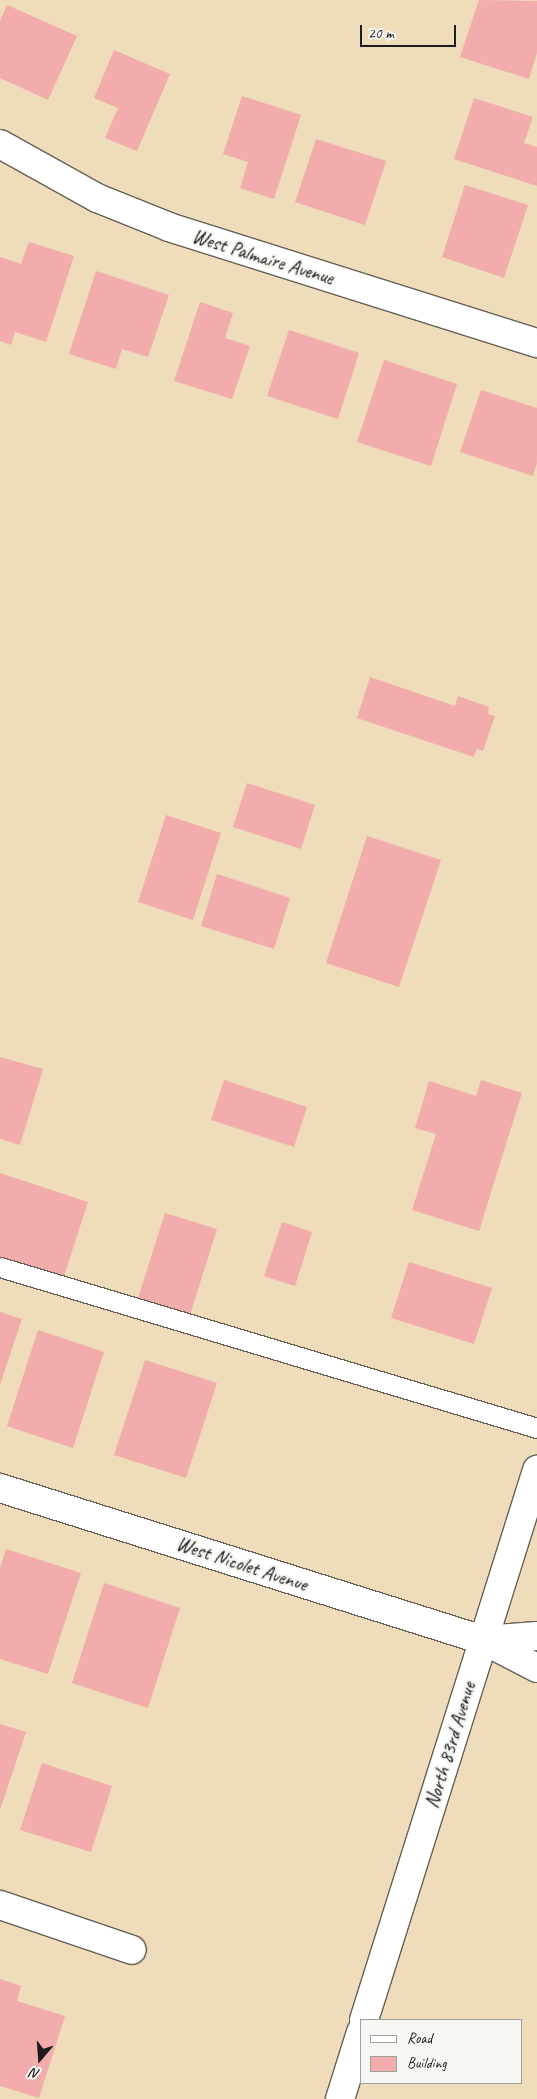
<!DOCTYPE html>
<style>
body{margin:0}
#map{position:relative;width:537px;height:2099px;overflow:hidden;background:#eedcba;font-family:Caveat,sans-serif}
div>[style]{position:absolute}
.building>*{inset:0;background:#f2acab}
.roads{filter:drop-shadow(1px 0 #665f53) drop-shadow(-1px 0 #665f53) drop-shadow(0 1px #665f53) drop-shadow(0 -1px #665f53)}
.lane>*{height:19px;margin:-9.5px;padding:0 9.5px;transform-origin:9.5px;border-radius:9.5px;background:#fff}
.street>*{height:28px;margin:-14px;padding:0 14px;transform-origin:14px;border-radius:14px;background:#fff}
.secondary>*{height:28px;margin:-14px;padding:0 14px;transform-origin:14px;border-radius:14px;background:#fff}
span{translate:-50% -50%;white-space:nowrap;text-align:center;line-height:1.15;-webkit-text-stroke:4.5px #f6f6f2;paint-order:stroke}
.street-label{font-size:20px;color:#1c1c1c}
.legend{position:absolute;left:360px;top:2019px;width:162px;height:65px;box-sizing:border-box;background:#f6f6f2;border:1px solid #9f9f9c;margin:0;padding:6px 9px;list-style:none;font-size:15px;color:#1c1c1c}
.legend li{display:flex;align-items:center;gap:10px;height:25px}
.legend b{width:25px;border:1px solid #9f9f9c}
.north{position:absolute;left:15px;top:2034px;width:50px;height:50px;-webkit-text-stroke:4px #f6f6f2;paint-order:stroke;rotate:198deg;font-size:14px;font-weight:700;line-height:20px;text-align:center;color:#1c1c1c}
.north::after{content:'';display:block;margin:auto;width:18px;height:22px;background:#1c1c1c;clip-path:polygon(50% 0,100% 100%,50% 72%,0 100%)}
.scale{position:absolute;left:360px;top:25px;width:96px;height:22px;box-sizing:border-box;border:2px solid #1c1c1c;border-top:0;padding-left:6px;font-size:15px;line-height:18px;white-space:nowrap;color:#1c1c1c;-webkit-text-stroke:4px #f6f6f2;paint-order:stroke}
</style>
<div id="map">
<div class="building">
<i style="clip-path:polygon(479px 0,537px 1px,537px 53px,529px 79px,460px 57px)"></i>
<i style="clip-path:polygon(7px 5px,77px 36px,48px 100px,0 78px,0 21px)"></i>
<i style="clip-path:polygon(114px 50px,170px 74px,137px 151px,105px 138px,118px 108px,94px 98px)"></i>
<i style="clip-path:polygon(242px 96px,301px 115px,274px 199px,240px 188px,248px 162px,223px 154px)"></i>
<i style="clip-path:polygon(474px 98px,533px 117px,524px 143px,537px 147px,537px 186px,454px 159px)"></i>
<i style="clip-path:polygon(316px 139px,386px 161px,365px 225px,295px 202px)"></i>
<i style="clip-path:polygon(465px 185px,528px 205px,504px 278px,442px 257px)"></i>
<i style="clip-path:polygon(29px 242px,74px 256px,46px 342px,15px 332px,11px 345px,0 341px,0 257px,21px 264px)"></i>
<i style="clip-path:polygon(96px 271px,169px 295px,148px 357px,122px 349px,116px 369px,69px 354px)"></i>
<i style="clip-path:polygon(200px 302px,233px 313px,225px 338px,250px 346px,232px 399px,174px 381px)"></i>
<i style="clip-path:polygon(289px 330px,359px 353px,338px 419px,267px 396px)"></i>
<i style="clip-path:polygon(384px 360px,457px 384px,431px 466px,357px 442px)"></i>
<i style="clip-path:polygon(481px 390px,537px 408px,537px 463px,533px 476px,460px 452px)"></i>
<i style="clip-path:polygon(370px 677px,455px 706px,458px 696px,489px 707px,488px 714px,495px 716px,483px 751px,477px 749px,474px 757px,357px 718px)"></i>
<i style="clip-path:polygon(247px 783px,315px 805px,301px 849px,233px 827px)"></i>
<i style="clip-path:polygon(166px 815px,221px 833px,193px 920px,138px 902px)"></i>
<i style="clip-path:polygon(367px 836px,441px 860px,399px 987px,326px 963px)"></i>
<i style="clip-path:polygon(217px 874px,290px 898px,274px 949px,201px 926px)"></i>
<i style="clip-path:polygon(0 1057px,43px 1069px,20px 1145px,0 1139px)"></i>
<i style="clip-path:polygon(224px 1080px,307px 1107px,294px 1147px,211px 1120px)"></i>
<i style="clip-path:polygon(481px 1080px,522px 1093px,479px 1231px,412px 1210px,436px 1134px,415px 1128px,429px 1081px,476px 1096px)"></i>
<i style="clip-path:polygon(0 1173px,88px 1202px,63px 1279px,0 1258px)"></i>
<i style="clip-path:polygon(165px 1213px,217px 1229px,189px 1318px,137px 1301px)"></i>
<i style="clip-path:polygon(282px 1222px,312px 1232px,295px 1286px,264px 1276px)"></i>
<i style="clip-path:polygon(409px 1262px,492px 1288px,474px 1344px,391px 1318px)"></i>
<i style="clip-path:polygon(0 1312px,22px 1319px,0 1385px)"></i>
<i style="clip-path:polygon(38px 1330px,104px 1352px,73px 1448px,7px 1426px)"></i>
<i style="clip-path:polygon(145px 1360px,217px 1383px,186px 1478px,114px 1455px)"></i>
<i style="clip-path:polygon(6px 1549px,81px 1573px,48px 1674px,0 1659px,0 1568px)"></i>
<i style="clip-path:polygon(104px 1583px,180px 1608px,148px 1708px,72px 1683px)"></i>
<i style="clip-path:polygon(0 1724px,26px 1732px,0 1810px)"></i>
<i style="clip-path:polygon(42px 1763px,112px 1786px,91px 1852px,20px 1830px)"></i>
<i style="clip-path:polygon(0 1979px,21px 1986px,17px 2001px,65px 2016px,39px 2098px,0 2086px)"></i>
</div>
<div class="roads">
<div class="lane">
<i style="left:0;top:1267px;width:561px;rotate:16.69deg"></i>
</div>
<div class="street">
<i style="left:0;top:144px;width:111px;rotate:29.1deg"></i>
<i style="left:97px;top:198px;width:78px;rotate:21.9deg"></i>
<i style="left:169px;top:227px;width:386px;rotate:17.5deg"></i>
<i style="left:0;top:1488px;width:506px;rotate:17.47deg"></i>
<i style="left:0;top:1905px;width:139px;rotate:18.8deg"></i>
</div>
<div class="secondary">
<i style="left:483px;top:1640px;width:61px;rotate:27.4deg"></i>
<i style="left:483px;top:1640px;width:54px;rotate:-4.2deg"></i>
<i style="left:364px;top:2020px;width:577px;rotate:-72.54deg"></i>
<i style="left:340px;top:2099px;width:70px;rotate:-72.6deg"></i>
</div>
</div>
<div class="street-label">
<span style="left:263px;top:257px;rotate:17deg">West Palmaire Avenue</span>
<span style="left:242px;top:1564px;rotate:18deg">West Nicolet Avenue</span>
<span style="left:450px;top:1745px;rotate:-73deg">North 83rd Avenue</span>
</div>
<ul class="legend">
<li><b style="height:6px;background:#fff"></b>Road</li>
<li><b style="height:14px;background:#f2acab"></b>Building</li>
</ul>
<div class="north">N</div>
<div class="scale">20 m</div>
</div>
